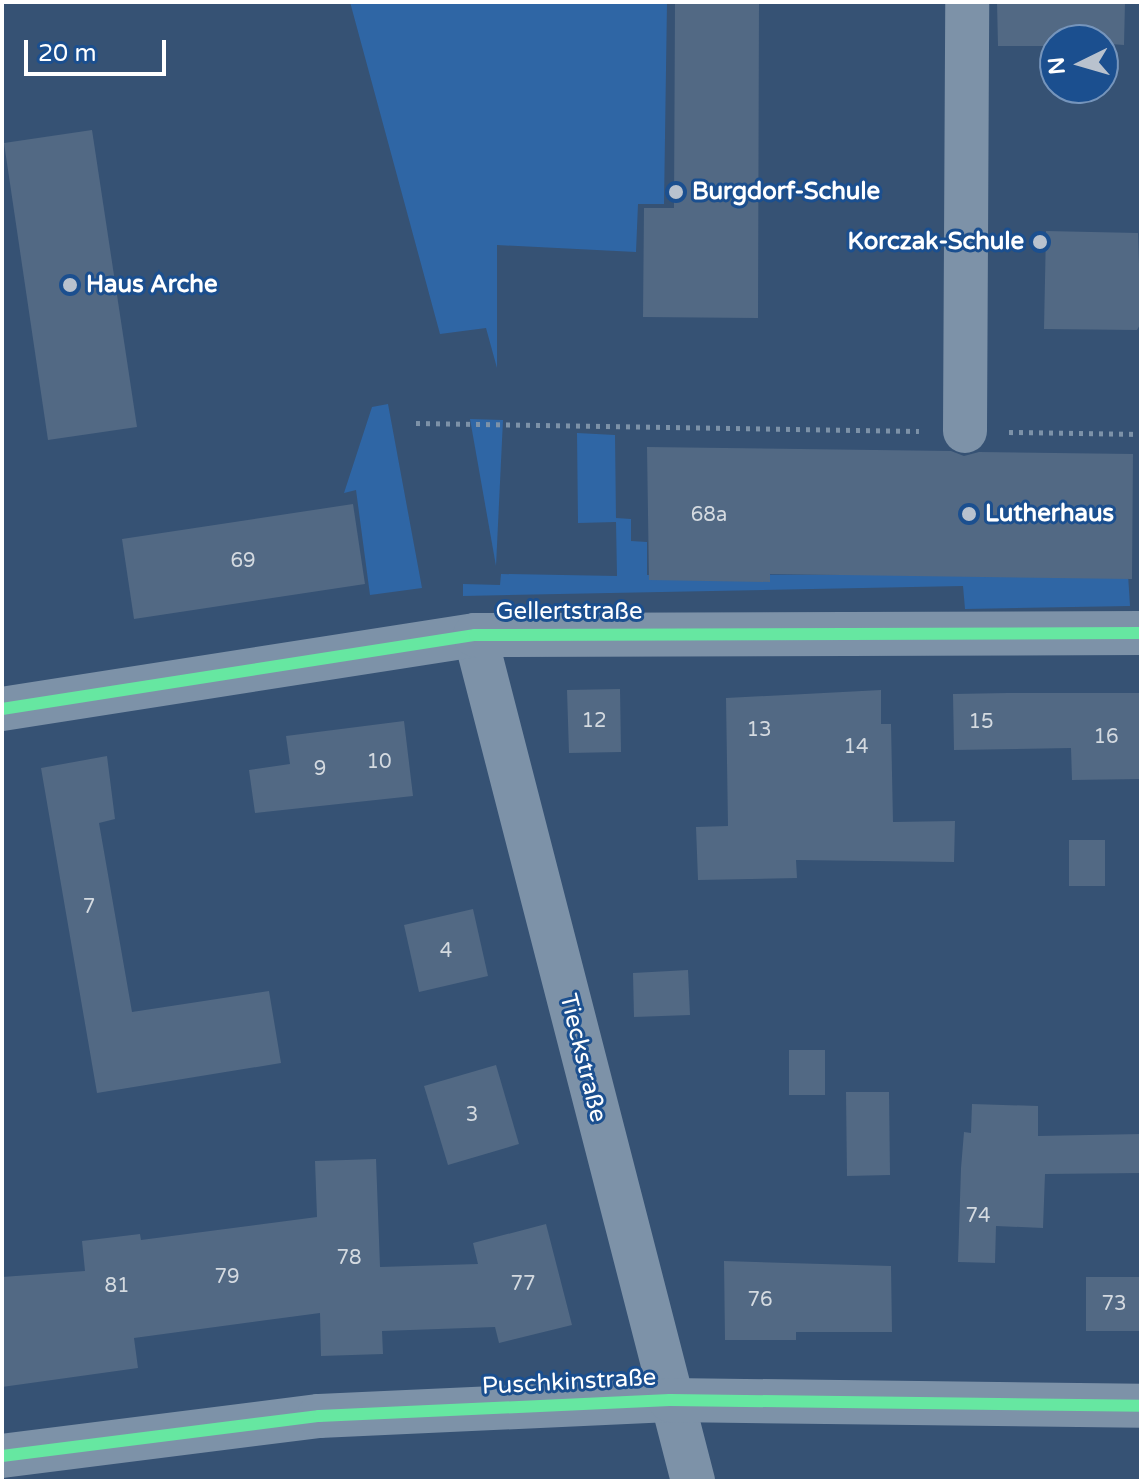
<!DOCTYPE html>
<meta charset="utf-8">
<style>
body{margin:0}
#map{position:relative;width:1143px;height:1483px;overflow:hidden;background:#365274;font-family:"Varela Round",sans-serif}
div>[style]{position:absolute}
.green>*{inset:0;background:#2f66a5}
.building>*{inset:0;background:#526984}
.path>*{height:5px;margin-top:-2.5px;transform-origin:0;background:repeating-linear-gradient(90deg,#7d92a8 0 4px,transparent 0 10px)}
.minor>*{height:44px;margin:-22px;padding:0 22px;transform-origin:22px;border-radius:22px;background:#7d92a8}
.cycleway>*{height:12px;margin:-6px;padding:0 6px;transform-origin:6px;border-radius:6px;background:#66e7a1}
.dots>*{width:22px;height:22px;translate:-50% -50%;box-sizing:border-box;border:4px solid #1b4f8f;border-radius:50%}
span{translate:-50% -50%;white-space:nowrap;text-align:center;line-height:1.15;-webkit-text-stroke:6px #1b4f8f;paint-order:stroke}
.number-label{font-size:20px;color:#d4dae0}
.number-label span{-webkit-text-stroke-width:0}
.poi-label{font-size:24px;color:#fff;font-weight:700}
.left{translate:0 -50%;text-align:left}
.right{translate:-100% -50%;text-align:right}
.street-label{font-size:24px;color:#fff}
.frame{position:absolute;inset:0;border:4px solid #fff;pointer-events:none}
.north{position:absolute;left:1039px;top:24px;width:80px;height:80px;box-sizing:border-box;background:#1b4f8f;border:2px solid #7695bc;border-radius:50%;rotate:265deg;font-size:22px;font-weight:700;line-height:32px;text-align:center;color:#fff}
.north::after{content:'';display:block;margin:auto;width:28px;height:36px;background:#b9c2ce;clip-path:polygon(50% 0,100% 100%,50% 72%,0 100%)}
.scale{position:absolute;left:24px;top:40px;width:142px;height:36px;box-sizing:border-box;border:4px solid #fff;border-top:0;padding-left:10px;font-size:24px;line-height:28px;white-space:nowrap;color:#fff;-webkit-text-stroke:6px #1b4f8f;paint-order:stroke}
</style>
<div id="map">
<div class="green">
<i style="clip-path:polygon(350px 2px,667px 2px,664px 204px,638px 204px,636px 252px,497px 245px,497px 368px,486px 328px,440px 334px)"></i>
<i style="clip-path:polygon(388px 404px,422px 588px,370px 595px,356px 490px,344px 493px,372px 407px)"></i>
<i style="clip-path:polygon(470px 419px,503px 420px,496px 566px)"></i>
<i style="clip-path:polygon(577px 433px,615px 435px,616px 518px,631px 519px,631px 541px,647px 542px,647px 575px,1128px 574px,1130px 606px,965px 609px,963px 586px,463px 596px,463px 584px,500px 585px,501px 574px,617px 576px,616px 522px,578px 523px)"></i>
</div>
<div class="building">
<i style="clip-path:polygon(675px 2px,759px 2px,758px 318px,643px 317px,644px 208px,674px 208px)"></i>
<i style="clip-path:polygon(997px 2px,1125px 2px,1124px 45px,1055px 40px,1055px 46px,998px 46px)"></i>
<i style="clip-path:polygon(92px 130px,137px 427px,48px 440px,4px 143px)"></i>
<i style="clip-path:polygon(1046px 231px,1138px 233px,1141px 323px,1137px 330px,1044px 329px)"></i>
<i style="clip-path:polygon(647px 447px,951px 451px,964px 456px,979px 452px,1133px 454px,1132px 579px,770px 574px,770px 582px,649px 580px)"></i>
<i style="clip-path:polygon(353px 504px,365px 584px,134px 619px,122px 539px)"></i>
<i style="clip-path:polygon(620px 689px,621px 752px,569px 753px,567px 690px)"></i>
<i style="clip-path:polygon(881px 690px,881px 724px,891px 724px,893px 822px,955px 821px,954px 862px,796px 860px,797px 878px,698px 880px,696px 827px,728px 826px,726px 698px)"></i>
<i style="clip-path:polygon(1008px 693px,1141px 693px,1141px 779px,1072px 780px,1071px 748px,954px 750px,953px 694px)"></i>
<i style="clip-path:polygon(404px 721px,413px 796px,255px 813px,249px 770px,290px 764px,286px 736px)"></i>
<i style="clip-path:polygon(107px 756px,115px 819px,99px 823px,132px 1012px,269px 991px,281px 1063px,97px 1093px,41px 768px)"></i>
<i style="clip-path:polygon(1069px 840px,1105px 840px,1105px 886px,1069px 886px)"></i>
<i style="clip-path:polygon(473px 909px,488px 976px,419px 992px,404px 925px)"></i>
<i style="clip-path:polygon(688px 970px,690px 1015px,634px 1017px,633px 973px)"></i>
<i style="clip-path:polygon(789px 1050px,825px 1050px,825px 1095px,789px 1095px)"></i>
<i style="clip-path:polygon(496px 1065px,519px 1144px,448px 1165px,424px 1086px)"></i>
<i style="clip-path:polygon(846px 1092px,889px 1092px,890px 1175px,847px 1176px)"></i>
<i style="clip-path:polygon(972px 1104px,1038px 1106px,1038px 1136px,1141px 1134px,1141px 1173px,1045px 1174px,1043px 1228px,996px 1226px,995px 1263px,958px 1262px,961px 1168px,964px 1132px,971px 1133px)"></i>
<i style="clip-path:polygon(376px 1159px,380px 1267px,478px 1264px,473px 1243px,546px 1224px,572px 1325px,499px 1343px,495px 1327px,382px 1331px,383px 1354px,321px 1356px,320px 1313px,134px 1338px,138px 1368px,2px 1387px,2px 1277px,85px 1271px,82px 1241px,140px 1234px,141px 1240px,317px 1217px,315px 1161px)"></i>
<i style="clip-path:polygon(724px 1261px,891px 1266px,892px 1332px,796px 1332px,796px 1340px,725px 1340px)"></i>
<i style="clip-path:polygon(1086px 1277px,1141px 1277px,1141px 1331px,1086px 1331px)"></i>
</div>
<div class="path">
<i style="left:416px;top:423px;width:503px;rotate:0.91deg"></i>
<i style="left:1009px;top:432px;width:132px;rotate:0.9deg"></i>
</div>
<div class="minor">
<i style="left:965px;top:431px;width:429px;rotate:-89.7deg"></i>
<i style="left:475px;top:635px;width:874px;rotate:75.55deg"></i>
<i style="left:2px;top:709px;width:479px;rotate:-8.9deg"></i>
<i style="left:475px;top:635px;width:666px;rotate:-0.17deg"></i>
<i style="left:2px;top:1456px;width:320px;rotate:-7.2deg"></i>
<i style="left:319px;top:1416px;width:351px;rotate:-2.6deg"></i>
<i style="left:670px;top:1400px;width:471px;rotate:0.7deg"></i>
</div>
<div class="cycleway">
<i style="left:2px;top:709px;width:479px;rotate:-8.9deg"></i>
<i style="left:475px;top:635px;width:666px;rotate:-0.17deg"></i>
<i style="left:2px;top:1456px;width:320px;rotate:-7.2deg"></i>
<i style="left:319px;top:1416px;width:351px;rotate:-2.6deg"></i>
<i style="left:670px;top:1400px;width:471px;rotate:0.7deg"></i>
</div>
<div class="dots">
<i style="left:676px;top:192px;background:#b9c2ce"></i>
<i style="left:1040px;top:242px;background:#b9c2ce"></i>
<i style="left:70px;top:285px;background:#b9c2ce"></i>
<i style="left:969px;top:514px;background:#b9c2ce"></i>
</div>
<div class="number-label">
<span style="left:709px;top:515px">68a</span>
<span style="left:243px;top:561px">69</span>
<span style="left:594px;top:721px">12</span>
<span style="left:981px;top:722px">15</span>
<span style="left:759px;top:730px">13</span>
<span style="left:1106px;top:737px">16</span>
<span style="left:856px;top:747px">14</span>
<span style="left:379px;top:762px">10</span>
<span style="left:320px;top:769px">9</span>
<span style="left:89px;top:907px">7</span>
<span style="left:446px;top:951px">4</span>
<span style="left:472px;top:1115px">3</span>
<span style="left:978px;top:1216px">74</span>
<span style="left:349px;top:1258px">78</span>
<span style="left:227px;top:1277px">79</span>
<span style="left:523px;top:1284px">77</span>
<span style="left:117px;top:1286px">81</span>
<span style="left:760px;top:1300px">76</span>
<span style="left:1114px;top:1304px">73</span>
</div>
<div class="poi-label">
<span class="left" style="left:692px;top:192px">Burgdorf-Schule</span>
<span class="right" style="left:1024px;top:242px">Korczak-Schule</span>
<span class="left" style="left:86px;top:285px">Haus Arche</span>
<span class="left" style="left:985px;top:514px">Lutherhaus</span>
</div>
<div class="street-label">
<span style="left:569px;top:612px">Gellertstraße</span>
<span style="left:583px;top:1058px;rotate:76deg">Tieckstraße</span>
<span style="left:569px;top:1382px;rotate:-3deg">Puschkinstraße</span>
</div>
<div class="frame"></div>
<div class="north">N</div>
<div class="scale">20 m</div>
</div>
